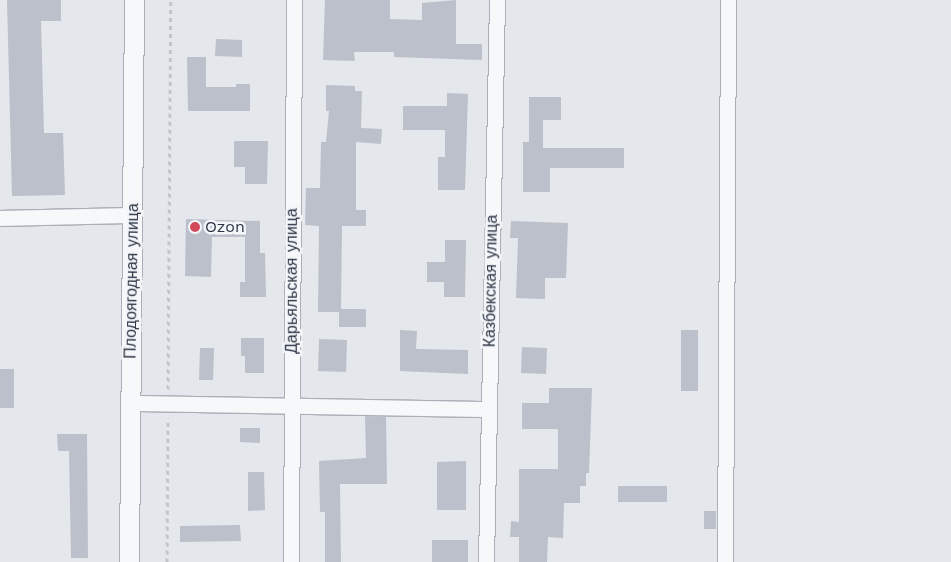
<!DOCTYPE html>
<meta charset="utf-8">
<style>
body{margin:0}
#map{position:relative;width:951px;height:562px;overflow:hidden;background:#e4e7ec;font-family:"Work Sans",sans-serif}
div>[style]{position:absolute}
.building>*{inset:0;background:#bbc0ca}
.path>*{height:3px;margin-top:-1.5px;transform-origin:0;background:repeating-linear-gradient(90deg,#c2c5cb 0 4px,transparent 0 8px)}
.roads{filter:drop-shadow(1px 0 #a9aeb7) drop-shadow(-1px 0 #a9aeb7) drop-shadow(0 1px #a9aeb7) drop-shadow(0 -1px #a9aeb7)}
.minor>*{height:15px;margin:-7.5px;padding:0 7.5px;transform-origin:7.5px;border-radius:7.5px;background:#f7f8fa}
.tertiary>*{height:19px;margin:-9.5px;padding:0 9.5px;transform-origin:9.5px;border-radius:9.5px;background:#f7f8fa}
.dots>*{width:14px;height:14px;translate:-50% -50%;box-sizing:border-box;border:2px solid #f4f6f9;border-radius:50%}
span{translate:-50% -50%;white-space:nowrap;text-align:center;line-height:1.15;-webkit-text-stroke:5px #f4f6f9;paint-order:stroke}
.poi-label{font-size:16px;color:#2b3445}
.left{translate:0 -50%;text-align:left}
.street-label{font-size:16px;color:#2b3445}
</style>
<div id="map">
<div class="building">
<i style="clip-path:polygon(7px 0,61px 0,61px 21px,41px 21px,44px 133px,63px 133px,65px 195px,12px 196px)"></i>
<i style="clip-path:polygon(325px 0,390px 0,390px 19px,422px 20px,422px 3px,456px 0,456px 44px,482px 44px,482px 60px,394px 57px,394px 52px,354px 52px,355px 61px,323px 60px)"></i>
<i style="clip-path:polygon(216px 39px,242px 40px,242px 57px,215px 56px)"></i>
<i style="clip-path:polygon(187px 57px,206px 57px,206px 87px,236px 87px,236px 84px,250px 84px,250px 111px,188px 111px)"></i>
<i style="clip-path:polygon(326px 85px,355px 86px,355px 91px,362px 91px,361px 128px,382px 129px,381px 144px,356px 142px,356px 210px,366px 210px,366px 226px,342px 226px,341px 309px,366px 309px,366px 327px,339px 327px,339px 312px,318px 312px,319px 226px,305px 225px,306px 188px,320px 188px,321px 142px,326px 142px,329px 111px,326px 111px)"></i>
<i style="clip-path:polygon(447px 93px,468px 94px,465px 190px,438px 190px,438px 157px,445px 157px,445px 130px,403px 130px,403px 106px,447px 106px)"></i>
<i style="clip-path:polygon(529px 97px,561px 97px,561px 120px,543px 120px,543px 148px,624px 148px,624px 168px,550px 168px,550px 192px,523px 192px,523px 142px,529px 142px)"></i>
<i style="clip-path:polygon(234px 141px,268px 141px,267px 184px,245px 184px,245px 167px,234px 167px)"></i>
<i style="clip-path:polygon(186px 219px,260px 221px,260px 253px,265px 253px,266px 297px,240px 297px,240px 282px,245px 282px,245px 237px,212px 237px,211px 277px,185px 276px)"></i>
<i style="clip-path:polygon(511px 221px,568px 223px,566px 278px,545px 278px,545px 299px,516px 298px,518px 238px,510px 238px)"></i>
<i style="clip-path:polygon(445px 240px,466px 240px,465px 297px,444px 297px,444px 282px,427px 282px,427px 262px,445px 262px)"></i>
<i style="clip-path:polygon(400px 330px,417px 331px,416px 349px,468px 350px,468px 374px,400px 371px)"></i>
<i style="clip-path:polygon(681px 330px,698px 330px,698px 391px,681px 391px)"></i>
<i style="clip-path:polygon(241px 338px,264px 338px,264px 373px,245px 373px,245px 356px,241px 356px)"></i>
<i style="clip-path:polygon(319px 339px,347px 340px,346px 372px,318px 371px)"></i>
<i style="clip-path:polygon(522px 347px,547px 348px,546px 374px,521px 373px)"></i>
<i style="clip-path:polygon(200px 348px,214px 348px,213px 380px,199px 380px)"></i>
<i style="clip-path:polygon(0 369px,14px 369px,14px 408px,0 408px)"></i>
<i style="clip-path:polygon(549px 388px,592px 388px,589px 473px,586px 473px,586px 486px,580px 486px,580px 503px,564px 503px,563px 538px,548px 537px,547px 562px,519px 562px,519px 537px,510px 537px,511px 521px,519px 522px,519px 469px,558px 469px,558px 429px,522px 429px,522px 403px,549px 403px)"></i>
<i style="clip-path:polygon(365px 416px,386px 417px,387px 484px,340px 484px,341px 562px,325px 562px,325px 512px,320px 512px,319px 461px,366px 458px)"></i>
<i style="clip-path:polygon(240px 428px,260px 428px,260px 443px,240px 442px)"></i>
<i style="clip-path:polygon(57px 434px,87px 434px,88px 558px,71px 558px,69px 451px,58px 451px)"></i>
<i style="clip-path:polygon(466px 461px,466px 510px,437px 510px,437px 462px)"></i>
<i style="clip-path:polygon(248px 472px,264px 472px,265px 510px,248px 511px)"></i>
<i style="clip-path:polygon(618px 486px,667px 486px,667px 502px,618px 502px)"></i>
<i style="clip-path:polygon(704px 511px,716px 511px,716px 529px,704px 529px)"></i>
<i style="clip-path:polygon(240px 525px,241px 541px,180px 542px,180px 526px)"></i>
<i style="clip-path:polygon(432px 540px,468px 540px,468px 562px,432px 562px)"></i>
</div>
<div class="path">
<i style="left:168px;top:389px;width:389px;rotate:-89.6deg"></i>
<i style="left:167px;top:562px;width:144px;rotate:-89.6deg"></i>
</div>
<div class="roads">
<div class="minor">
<i style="left:0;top:218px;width:132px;rotate:-1.3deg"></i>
<i style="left:131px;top:403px;width:357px;rotate:1deg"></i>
<i style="left:291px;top:562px;width:562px;rotate:-89.69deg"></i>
<i style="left:486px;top:562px;width:562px;rotate:-88.88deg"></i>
<i style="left:725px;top:562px;width:562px;rotate:-89.69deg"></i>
</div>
<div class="tertiary">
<i style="left:129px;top:562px;width:562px;rotate:-89.49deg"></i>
</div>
</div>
<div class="dots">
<i style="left:195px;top:227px;background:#d1495b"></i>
</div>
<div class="poi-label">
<span class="left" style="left:205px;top:227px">Ozon</span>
</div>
<div class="street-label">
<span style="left:132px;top:281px;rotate:-89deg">Плодоягодная улица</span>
<span style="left:292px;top:281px;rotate:-90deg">Дарьяльская улица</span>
<span style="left:491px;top:281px;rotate:-89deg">Казбекская улица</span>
</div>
</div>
